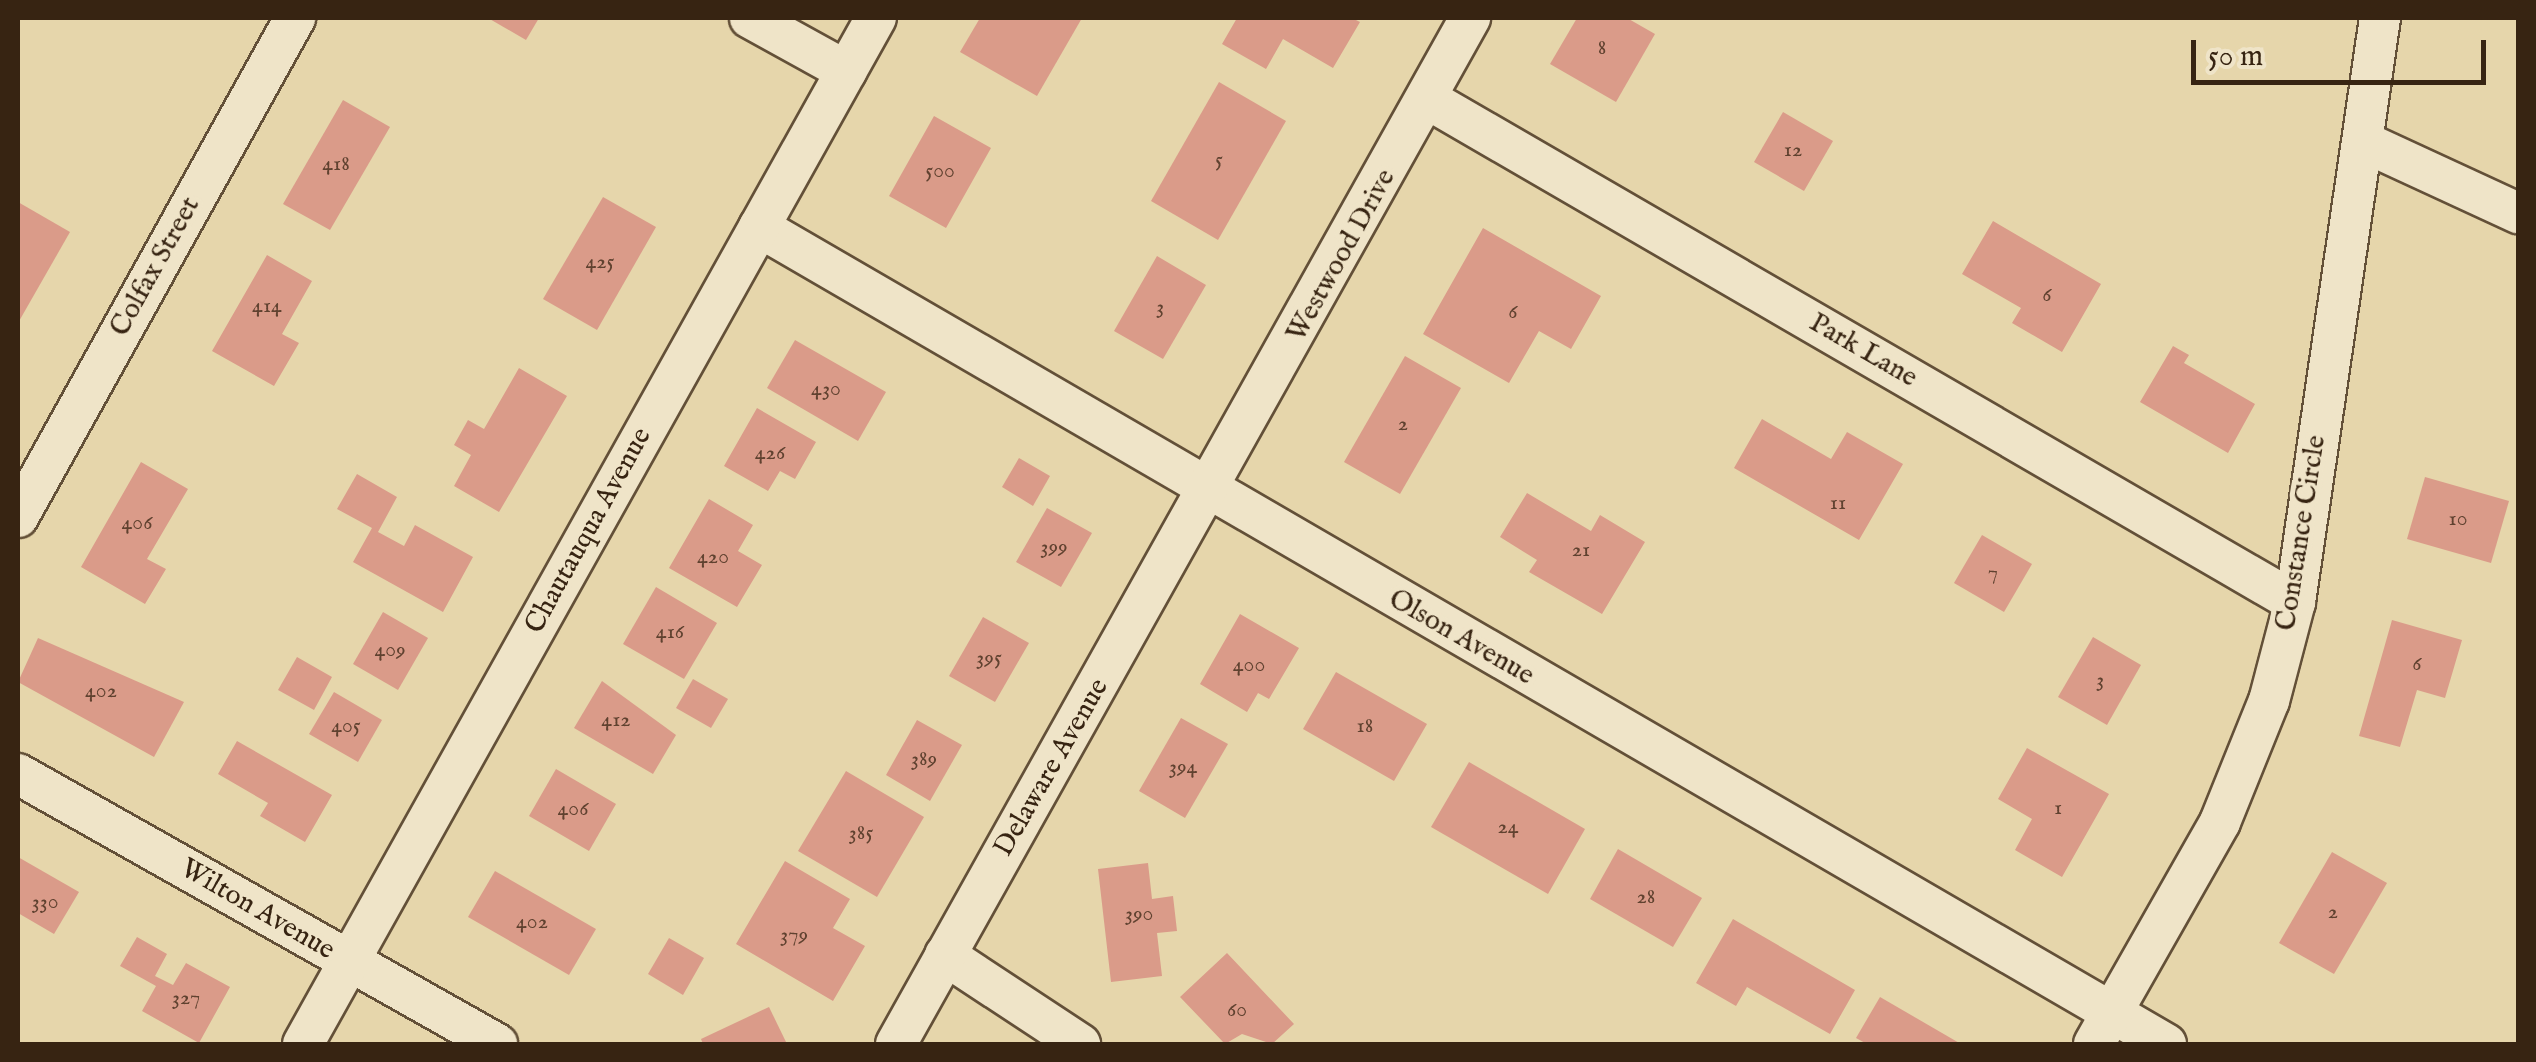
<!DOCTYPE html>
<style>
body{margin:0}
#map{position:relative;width:2536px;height:1062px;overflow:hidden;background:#e6d6ab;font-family:"IM FELL English",serif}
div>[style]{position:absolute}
.building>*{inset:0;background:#da9b89}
.roads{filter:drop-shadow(2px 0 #635038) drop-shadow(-2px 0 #635038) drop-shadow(0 2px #635038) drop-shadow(0 -2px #635038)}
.minor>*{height:40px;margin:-20px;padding:0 20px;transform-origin:20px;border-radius:20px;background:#efe4c8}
span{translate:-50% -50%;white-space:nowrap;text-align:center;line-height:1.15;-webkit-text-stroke:10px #efe4c8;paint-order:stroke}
.number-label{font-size:22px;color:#604230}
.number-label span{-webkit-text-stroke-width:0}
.street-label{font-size:28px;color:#372412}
.frame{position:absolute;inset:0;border:20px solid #372412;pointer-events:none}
.scale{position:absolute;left:2191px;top:40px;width:295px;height:45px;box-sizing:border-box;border:5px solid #372412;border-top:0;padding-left:12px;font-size:30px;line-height:35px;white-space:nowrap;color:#372412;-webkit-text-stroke:8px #efe4c8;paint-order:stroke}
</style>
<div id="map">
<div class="building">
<i style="clip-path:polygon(488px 18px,539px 18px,526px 40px)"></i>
<i style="clip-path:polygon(980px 18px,1082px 18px,1037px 96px,960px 52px)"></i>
<i style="clip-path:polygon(1237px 18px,1352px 18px,1360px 22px,1333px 68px,1283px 39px,1266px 69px,1222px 44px)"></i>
<i style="clip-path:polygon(1577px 18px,1627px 18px,1655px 34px,1616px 102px,1550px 64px)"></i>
<i style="clip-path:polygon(1219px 82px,1286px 121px,1218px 240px,1151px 201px)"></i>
<i style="clip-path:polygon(343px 100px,390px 127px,330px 230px,283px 204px)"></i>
<i style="clip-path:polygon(1783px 112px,1833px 141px,1804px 191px,1754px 162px)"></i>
<i style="clip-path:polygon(934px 116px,991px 148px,946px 228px,889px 196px)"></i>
<i style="clip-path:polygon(603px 197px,656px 227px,597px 330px,543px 299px)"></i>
<i style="clip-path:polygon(18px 202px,70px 232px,18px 323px)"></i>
<i style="clip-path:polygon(1993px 221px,2101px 284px,2062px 352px,2012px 323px,2021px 308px,1962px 274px)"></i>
<i style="clip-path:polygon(1483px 228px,1601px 296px,1571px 349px,1539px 331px,1509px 383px,1423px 334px)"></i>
<i style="clip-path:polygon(267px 255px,312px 281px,282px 334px,299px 343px,274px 386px,212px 351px)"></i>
<i style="clip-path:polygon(1157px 256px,1206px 285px,1163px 359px,1114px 331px)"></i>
<i style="clip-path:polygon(795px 340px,886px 392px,858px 441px,767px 388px)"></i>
<i style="clip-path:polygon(2173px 346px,2189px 355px,2184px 363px,2255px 404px,2228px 453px,2140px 402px)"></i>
<i style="clip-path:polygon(1405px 356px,1461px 388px,1400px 494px,1344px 462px)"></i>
<i style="clip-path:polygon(519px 368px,567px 396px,499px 512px,454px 486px,471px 455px,454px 445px,468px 420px,484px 429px)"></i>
<i style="clip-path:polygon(757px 408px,816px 442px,795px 479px,780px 471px,768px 491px,724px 466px)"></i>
<i style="clip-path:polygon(1762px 419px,1831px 459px,1847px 432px,1903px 464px,1859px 540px,1734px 468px)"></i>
<i style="clip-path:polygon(1019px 458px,1050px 476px,1033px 506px,1002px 487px)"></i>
<i style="clip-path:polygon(141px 462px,188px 489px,147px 559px,166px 569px,145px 604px,81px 567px)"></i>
<i style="clip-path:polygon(357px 474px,397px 497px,378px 532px,404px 546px,415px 525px,473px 557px,443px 612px,353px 562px,372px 528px,337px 509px)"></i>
<i style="clip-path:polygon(2425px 477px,2509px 501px,2491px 563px,2407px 539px)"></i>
<i style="clip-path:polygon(1527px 493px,1591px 531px,1600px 515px,1645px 542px,1602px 614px,1529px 572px,1537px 560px,1500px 537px)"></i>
<i style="clip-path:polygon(709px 499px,753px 525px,738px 551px,762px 565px,737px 607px,669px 568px)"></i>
<i style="clip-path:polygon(1047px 508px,1092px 533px,1061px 587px,1016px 562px)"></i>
<i style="clip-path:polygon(1982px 535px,2032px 564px,2004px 612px,1954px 583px)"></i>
<i style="clip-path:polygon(656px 587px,717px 623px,684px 679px,623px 644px)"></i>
<i style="clip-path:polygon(383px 612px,428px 638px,398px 690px,353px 664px)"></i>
<i style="clip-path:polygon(1240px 614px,1299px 648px,1269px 699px,1258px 693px,1247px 712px,1200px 684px)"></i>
<i style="clip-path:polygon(983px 617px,1029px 643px,995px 702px,949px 676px)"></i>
<i style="clip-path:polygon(2392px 620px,2462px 640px,2445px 698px,2417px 690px,2400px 747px,2359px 736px)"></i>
<i style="clip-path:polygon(2093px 637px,2141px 665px,2107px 725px,2058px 697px)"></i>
<i style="clip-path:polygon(38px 638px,184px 702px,154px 757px,18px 682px)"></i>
<i style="clip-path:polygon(297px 657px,332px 677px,314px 710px,278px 690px)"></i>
<i style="clip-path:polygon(1336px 672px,1427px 724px,1394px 781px,1303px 729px)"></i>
<i style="clip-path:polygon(693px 679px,728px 699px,711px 728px,676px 708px)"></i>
<i style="clip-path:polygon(602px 681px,676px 735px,653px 774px,574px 728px)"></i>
<i style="clip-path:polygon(334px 692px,382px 720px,358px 762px,309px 734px)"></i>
<i style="clip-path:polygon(1181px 718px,1228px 744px,1185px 818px,1139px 791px)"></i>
<i style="clip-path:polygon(917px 720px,962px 745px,930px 801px,886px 775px)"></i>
<i style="clip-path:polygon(237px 741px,332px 795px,305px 842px,260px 816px,268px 803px,218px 774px)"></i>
<i style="clip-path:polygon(2027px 748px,2109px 794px,2062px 877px,2015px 850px,2032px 819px,1998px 799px)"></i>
<i style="clip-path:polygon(1469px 762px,1585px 829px,1548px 894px,1431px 827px)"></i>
<i style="clip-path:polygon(556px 769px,616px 804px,589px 851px,529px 816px)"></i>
<i style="clip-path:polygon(846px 771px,924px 817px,877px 897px,798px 851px)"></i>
<i style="clip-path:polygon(1618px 849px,1702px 898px,1673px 947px,1590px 899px)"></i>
<i style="clip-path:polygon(2332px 852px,2387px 883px,2334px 974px,2279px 943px)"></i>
<i style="clip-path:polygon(18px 857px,79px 892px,54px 934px,18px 913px)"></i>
<i style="clip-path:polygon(785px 861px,850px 899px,833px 928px,865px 946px,833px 1001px,736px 944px)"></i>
<i style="clip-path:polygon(1148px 863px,1152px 899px,1173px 896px,1177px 931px,1157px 933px,1162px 976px,1111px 982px,1098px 869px)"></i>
<i style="clip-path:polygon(495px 871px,596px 929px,569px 975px,468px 917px)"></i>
<i style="clip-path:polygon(1733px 919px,1855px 990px,1830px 1034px,1747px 987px,1736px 1006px,1696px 983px)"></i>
<i style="clip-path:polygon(137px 937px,167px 954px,155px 976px,173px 985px,186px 963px,230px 987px,199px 1043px,142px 1011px,156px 986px,120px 966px)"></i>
<i style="clip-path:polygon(669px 938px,704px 958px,683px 995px,648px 974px)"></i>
<i style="clip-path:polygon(1227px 953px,1294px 1024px,1272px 1044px,1242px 1034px,1225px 1044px,1180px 997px)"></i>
<i style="clip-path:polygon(1880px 997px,1961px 1044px,1867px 1044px,1856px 1038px)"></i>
<i style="clip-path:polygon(769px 1007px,787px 1044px,703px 1044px,701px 1039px)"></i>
</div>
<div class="roads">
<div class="minor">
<i style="left:750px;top:18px;width:110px;rotate:28.9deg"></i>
<i style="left:1431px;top:101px;width:999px;rotate:30.11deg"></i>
<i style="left:2364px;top:142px;width:170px;rotate:24.8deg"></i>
<i style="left:759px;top:227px;width:1627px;rotate:30.14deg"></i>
<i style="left:18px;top:517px;width:571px;rotate:-60.96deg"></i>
<i style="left:18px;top:774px;width:550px;rotate:29.41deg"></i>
<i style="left:945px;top:955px;width:162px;rotate:33.4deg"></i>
<i style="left:303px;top:1044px;width:1175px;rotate:-60.82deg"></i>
<i style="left:896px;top:1044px;width:1176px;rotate:-60.77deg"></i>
<i style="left:2094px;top:1044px;width:255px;rotate:-60.4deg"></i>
<i style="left:2220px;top:822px;width:131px;rotate:-68deg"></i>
<i style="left:2269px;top:701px;width:102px;rotate:-75.3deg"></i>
<i style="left:2295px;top:602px;width:590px;rotate:-81.72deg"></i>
</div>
</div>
<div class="number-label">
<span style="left:1602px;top:49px">8</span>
<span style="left:1793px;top:151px">12</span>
<span style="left:1219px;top:161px">5</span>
<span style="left:336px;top:165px">418</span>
<span style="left:940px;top:172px">500</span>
<span style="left:600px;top:263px">425</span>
<span style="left:2047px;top:296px">6</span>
<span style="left:267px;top:307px">414</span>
<span style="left:1160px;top:308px">3</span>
<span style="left:1513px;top:313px">6</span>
<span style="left:826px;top:390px">430</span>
<span style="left:1403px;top:425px">2</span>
<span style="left:770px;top:454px">426</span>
<span style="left:1838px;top:504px">11</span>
<span style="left:2458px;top:520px">10</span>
<span style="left:137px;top:524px">406</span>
<span style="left:1054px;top:548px">399</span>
<span style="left:1581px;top:551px">21</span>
<span style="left:713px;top:558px">420</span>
<span style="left:1993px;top:574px">7</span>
<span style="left:670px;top:633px">416</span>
<span style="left:390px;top:651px">409</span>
<span style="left:989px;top:659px">395</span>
<span style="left:2417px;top:665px">6</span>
<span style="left:1249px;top:666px">400</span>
<span style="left:2100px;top:681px">3</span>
<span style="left:101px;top:692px">402</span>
<span style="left:616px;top:721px">412</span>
<span style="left:346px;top:727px">405</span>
<span style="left:1365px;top:727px">18</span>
<span style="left:924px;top:760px">389</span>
<span style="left:1183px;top:768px">394</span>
<span style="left:2058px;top:809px">1</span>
<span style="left:573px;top:810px">406</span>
<span style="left:1508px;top:828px">24</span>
<span style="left:861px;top:834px">385</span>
<span style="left:1646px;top:898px">28</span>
<span style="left:45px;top:903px">330</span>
<span style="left:2333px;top:913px">2</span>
<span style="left:1139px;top:915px">390</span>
<span style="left:532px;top:923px">402</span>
<span style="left:794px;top:936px">379</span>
<span style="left:186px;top:999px">327</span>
<span style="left:1237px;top:1011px">60</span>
</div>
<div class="street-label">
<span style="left:1342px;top:256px;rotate:-61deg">Westwood Drive</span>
<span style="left:156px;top:267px;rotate:-61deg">Colfax Street</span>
<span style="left:1863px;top:351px;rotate:30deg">Park Lane</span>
<span style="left:589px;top:531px;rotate:-61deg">Chautauqua Avenue</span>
<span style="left:2302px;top:533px;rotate:-81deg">Constance Circle</span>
<span style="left:1461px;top:638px;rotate:30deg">Olson Avenue</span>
<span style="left:1052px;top:768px;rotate:-60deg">Delaware Avenue</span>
<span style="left:257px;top:910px;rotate:30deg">Wilton Avenue</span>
</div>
<div class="frame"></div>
<div class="scale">50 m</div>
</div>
